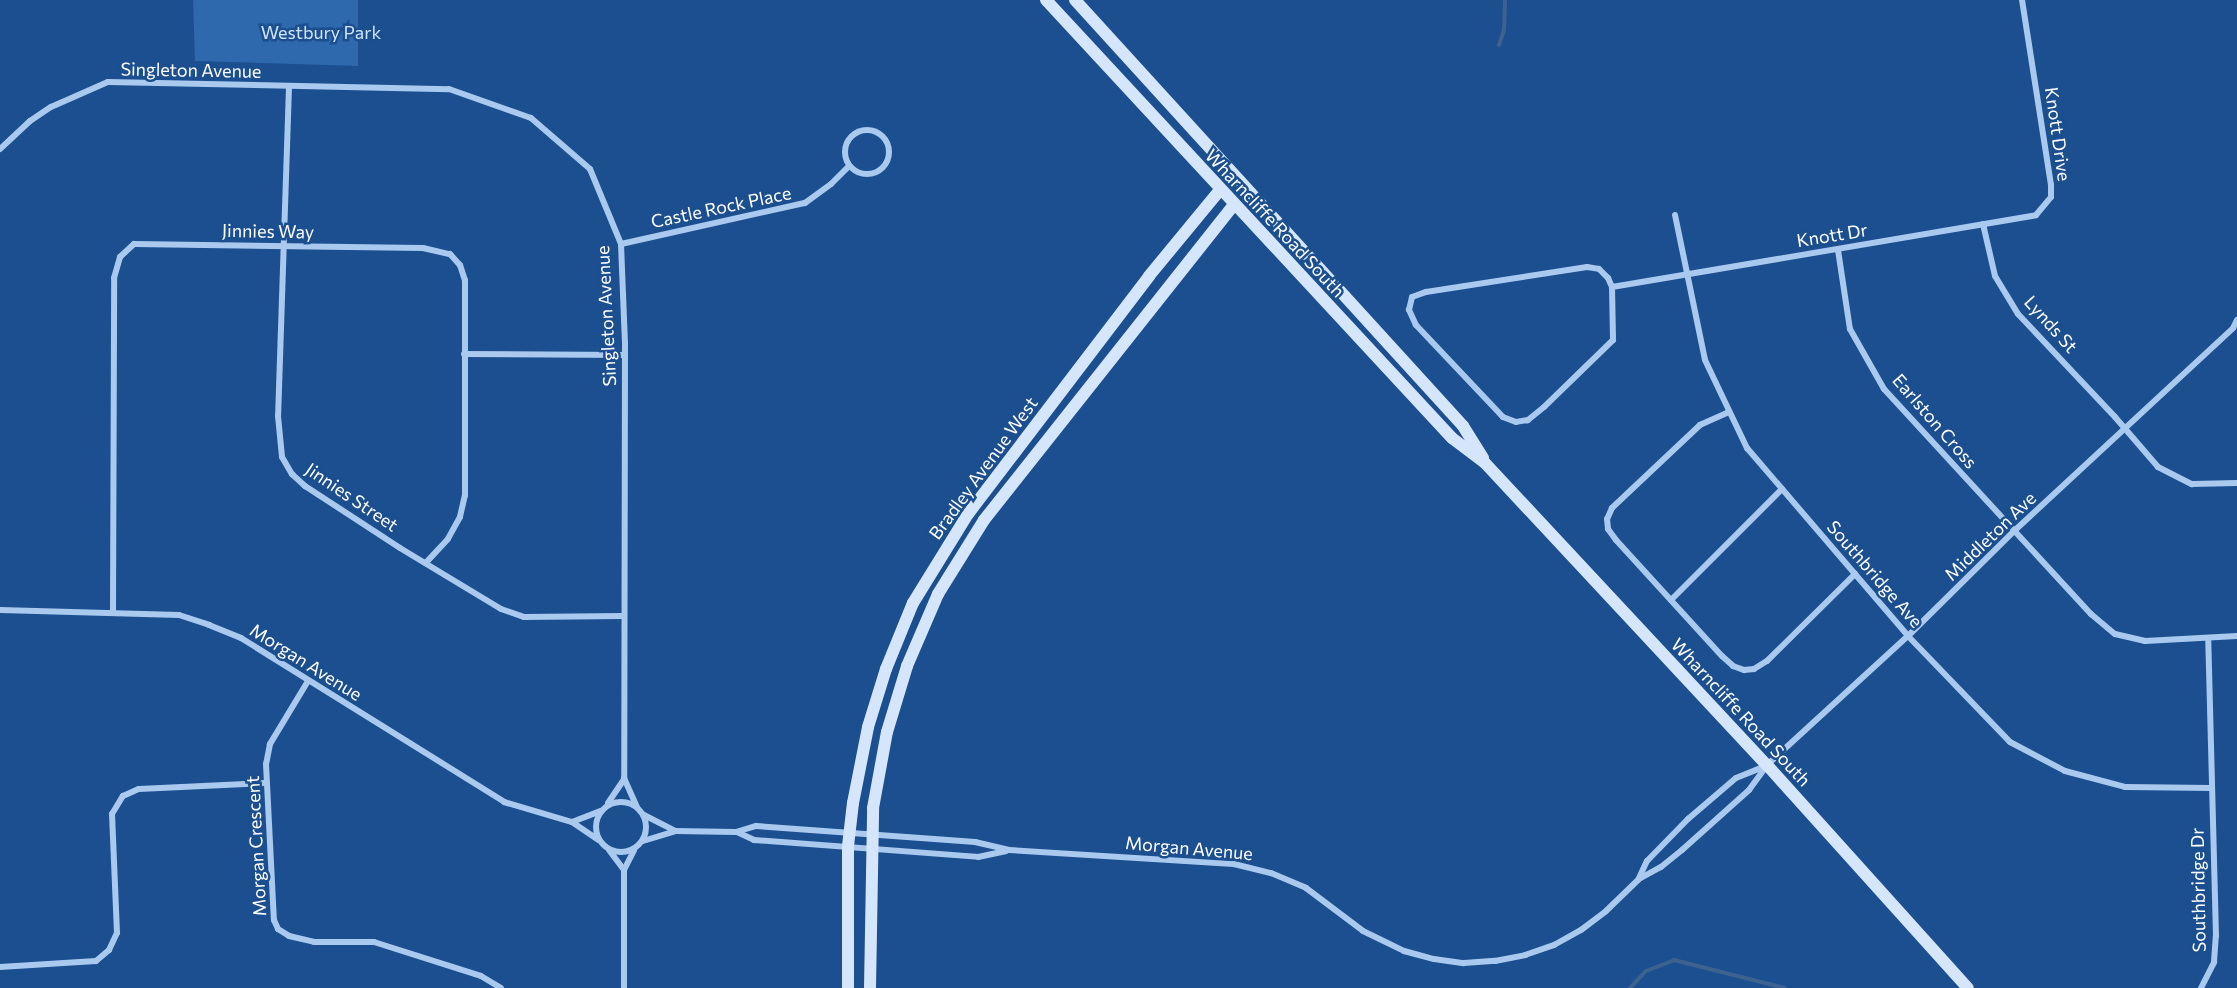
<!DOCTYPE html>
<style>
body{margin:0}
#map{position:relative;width:2237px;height:988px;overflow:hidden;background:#1b4f8f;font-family:Commissioner,sans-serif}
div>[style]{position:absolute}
.green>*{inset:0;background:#2e69ad}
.stream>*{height:4px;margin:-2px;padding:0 2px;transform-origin:2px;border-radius:2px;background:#3c6290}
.minor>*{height:6px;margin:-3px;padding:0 3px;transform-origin:3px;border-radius:3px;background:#a9c9ee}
.minor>.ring{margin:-3px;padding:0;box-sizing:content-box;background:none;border:6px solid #a9c9ee;border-radius:50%}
.secondary>*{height:12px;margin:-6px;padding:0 6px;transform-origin:6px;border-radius:6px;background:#d6e6fa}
span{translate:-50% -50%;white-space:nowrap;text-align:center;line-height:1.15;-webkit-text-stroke:5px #1b4f8f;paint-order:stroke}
.park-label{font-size:18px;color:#cfe3fa}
.street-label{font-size:18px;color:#fff}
</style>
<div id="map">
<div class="green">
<i style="clip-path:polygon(193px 0,358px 0,358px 66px,195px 61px)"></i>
</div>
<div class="stream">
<i style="left:1499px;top:45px;width:16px;rotate:-72deg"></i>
<i style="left:1504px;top:30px;width:30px;rotate:-88deg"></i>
<i style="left:1630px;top:988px;width:23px;rotate:-47deg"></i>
<i style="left:1646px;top:971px;width:30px;rotate:-21deg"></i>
<i style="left:1674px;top:960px;width:114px;rotate:14.2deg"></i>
</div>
<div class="minor">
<i style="left:289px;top:87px;width:329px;rotate:91.9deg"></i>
<i style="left:278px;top:416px;width:41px;rotate:84.4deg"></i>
<i style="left:282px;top:457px;width:20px;rotate:60deg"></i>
<i style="left:292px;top:474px;width:18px;rotate:43deg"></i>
<i style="left:305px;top:486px;width:113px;rotate:33.1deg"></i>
<i style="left:400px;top:548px;width:118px;rotate:31.1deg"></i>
<i style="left:501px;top:609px;width:24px;rotate:19deg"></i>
<i style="left:524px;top:617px;width:99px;rotate:-0.6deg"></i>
<i class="ring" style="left:845px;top:130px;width:38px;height:38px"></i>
<i style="left:0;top:149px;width:41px;rotate:-43deg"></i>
<i style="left:30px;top:121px;width:25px;rotate:-34deg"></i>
<i style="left:51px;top:107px;width:62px;rotate:-23.7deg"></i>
<i style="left:108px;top:82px;width:341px;rotate:1.2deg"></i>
<i style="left:449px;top:89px;width:87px;rotate:19.5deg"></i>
<i style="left:531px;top:118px;width:78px;rotate:40.8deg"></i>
<i style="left:590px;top:169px;width:81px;rotate:67.5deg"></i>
<i style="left:621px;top:244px;width:99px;rotate:87.7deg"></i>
<i style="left:625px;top:343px;width:435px;rotate:90.1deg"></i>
<i style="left:624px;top:778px;width:32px;rotate:66deg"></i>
<i style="left:1675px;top:215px;width:148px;rotate:78.3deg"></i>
<i style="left:1705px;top:360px;width:98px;rotate:64.5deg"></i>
<i style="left:1747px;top:448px;width:248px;rotate:49.4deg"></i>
<i style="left:1908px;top:636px;width:147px;rotate:46.1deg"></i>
<i style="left:2010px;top:742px;width:62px;rotate:27.8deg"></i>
<i style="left:2065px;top:771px;width:62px;rotate:14.9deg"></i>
<i style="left:2125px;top:787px;width:86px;rotate:0.7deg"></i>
<i style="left:1983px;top:224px;width:53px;rotate:77deg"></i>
<i style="left:1995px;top:276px;width:44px;rotate:58.8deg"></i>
<i style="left:2018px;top:314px;width:141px;rotate:46.7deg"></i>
<i style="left:2115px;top:417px;width:66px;rotate:49.3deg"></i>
<i style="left:2158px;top:467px;width:38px;rotate:27deg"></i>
<i style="left:2192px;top:484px;width:45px;rotate:-1.3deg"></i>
<i style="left:621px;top:244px;width:189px;rotate:-12.6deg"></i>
<i style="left:805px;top:203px;width:32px;rotate:-36deg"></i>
<i style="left:831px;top:184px;width:25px;rotate:-45deg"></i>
<i style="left:1838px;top:250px;width:80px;rotate:81.4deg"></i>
<i style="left:1850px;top:329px;width:69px;rotate:60.5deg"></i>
<i style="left:1884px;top:389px;width:306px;rotate:47.4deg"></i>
<i style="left:2091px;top:614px;width:31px;rotate:40deg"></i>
<i style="left:2115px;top:634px;width:31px;rotate:13deg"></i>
<i style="left:2145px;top:641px;width:92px;rotate:-3.1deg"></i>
<i style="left:1612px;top:287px;width:53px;rotate:88.9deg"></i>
<i style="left:1613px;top:340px;width:96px;rotate:135.8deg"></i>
<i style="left:1544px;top:407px;width:21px;rotate:141deg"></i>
<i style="left:1528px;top:420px;width:12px;rotate:171deg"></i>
<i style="left:1516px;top:422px;width:14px;rotate:-159deg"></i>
<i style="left:1503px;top:417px;width:127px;rotate:-133.4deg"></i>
<i style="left:1416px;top:325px;width:17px;rotate:-115deg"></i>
<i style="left:1409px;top:310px;width:13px;rotate:-77deg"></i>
<i style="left:1412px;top:297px;width:15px;rotate:-20deg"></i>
<i style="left:1426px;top:292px;width:163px;rotate:-8.8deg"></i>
<i style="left:1587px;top:267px;width:12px;rotate:9deg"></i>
<i style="left:1599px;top:269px;width:13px;rotate:45deg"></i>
<i style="left:1608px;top:278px;width:10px;rotate:66deg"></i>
<i style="left:1612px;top:287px;width:430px;rotate:-9.6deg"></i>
<i style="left:2036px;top:215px;width:23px;rotate:-50deg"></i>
<i style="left:2051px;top:197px;width:12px;rotate:-90deg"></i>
<i style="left:2051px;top:185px;width:187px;rotate:-98.9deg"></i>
<i style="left:464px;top:354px;width:161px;rotate:0.4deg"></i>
<i style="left:1729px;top:412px;width:32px;rotate:156deg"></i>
<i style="left:1700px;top:425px;width:121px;rotate:136.7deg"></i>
<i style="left:1612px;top:508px;width:12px;rotate:114deg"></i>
<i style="left:1607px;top:519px;width:10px;rotate:84deg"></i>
<i style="left:1608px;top:529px;width:14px;rotate:54deg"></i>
<i style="left:1616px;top:540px;width:157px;rotate:47.6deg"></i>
<i style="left:1722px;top:656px;width:15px;rotate:42deg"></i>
<i style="left:1733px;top:666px;width:12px;rotate:20deg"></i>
<i style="left:1744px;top:670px;width:10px;rotate:-6deg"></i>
<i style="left:1754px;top:669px;width:15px;rotate:-32deg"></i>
<i style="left:1767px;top:661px;width:124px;rotate:-44.7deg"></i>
<i style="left:1671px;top:600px;width:157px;rotate:-45deg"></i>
<i style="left:0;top:610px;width:179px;rotate:1.6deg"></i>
<i style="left:179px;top:615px;width:32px;rotate:18deg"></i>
<i style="left:209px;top:625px;width:35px;rotate:22deg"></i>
<i style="left:241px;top:638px;width:310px;rotate:31.9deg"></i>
<i style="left:504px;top:802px;width:71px;rotate:16.4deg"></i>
<i style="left:572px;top:822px;width:32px;rotate:34deg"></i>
<i style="left:113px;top:613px;width:335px;rotate:-89.8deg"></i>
<i style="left:114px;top:278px;width:22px;rotate:-74deg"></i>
<i style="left:120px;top:257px;width:19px;rotate:-43deg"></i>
<i style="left:134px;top:244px;width:289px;rotate:0.8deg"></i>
<i style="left:423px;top:248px;width:28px;rotate:13deg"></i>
<i style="left:450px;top:254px;width:15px;rotate:48deg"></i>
<i style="left:460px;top:265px;width:16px;rotate:72deg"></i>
<i style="left:465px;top:280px;width:215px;rotate:90deg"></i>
<i style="left:465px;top:495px;width:23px;rotate:103deg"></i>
<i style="left:460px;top:517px;width:25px;rotate:119deg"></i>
<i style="left:448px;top:539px;width:33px;rotate:133deg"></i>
<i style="left:308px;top:681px;width:74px;rotate:121.1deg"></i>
<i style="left:270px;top:744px;width:20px;rotate:101deg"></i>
<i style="left:266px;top:764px;width:156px;rotate:87.1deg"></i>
<i style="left:274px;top:920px;width:10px;rotate:66deg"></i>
<i style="left:278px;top:929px;width:13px;rotate:32deg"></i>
<i style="left:289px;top:936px;width:26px;rotate:13deg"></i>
<i style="left:314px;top:942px;width:60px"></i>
<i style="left:374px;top:942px;width:112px;rotate:17.6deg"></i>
<i style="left:481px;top:976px;width:23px;rotate:31deg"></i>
<i class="ring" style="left:596px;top:802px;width:44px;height:44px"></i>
<i style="left:608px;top:803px;width:29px;rotate:-56deg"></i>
<i style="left:644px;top:815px;width:35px;rotate:27deg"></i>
<i style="left:572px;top:822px;width:31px;rotate:-21deg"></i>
<i style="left:737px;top:832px;width:19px;rotate:25deg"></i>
<i style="left:754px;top:840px;width:225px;rotate:4.3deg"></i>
<i style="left:978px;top:857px;width:29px;rotate:-12deg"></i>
<i style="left:643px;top:841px;width:34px;rotate:-17deg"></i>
<i style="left:675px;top:831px;width:61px;rotate:0.9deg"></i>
<i style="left:736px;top:832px;width:21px;rotate:-17deg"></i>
<i style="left:756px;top:826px;width:220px;rotate:4.2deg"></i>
<i style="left:975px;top:842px;width:35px;rotate:13deg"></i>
<i style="left:1009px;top:850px;width:225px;rotate:3.6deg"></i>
<i style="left:1234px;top:864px;width:38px;rotate:14deg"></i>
<i style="left:1271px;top:873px;width:38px;rotate:23deg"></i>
<i style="left:1306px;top:888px;width:71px;rotate:37deg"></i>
<i style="left:1363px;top:931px;width:46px;rotate:26deg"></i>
<i style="left:1404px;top:951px;width:31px;rotate:15deg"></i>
<i style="left:1434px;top:959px;width:30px;rotate:8deg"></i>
<i style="left:1464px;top:963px;width:31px;rotate:-4deg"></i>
<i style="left:1495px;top:961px;width:31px;rotate:-11deg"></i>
<i style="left:1525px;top:955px;width:31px;rotate:-19deg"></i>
<i style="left:1554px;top:945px;width:31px;rotate:-29deg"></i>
<i style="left:1581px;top:930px;width:31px;rotate:-37deg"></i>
<i style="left:1606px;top:911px;width:46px;rotate:-44.1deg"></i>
<i style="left:1639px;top:879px;width:25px;rotate:-29deg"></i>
<i style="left:1661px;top:867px;width:27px;rotate:-39deg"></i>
<i style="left:1682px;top:850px;width:90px;rotate:-41.8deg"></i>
<i style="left:1749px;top:790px;width:31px;rotate:-54deg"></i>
<i style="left:1767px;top:765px;width:191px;rotate:-42.5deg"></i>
<i style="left:1908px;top:636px;width:148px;rotate:-44.7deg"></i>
<i style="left:2013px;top:532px;width:300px;rotate:-42.8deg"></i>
<i style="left:2233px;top:328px;width:9px;rotate:-63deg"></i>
<i style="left:609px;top:850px;width:25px;rotate:53deg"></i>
<i style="left:1639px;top:878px;width:19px;rotate:-65deg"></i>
<i style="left:1647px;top:861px;width:59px;rotate:-45.7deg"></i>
<i style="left:1688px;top:819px;width:63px;rotate:-40.5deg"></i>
<i style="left:1736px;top:778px;width:31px;rotate:-22deg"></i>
<i style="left:0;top:967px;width:96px;rotate:-3.6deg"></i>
<i style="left:96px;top:961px;width:17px;rotate:-40deg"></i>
<i style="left:109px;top:950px;width:19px;rotate:-65deg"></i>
<i style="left:117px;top:933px;width:119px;rotate:-92.4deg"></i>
<i style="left:112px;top:814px;width:21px;rotate:-59deg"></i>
<i style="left:123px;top:796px;width:17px;rotate:-24deg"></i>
<i style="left:139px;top:789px;width:126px;rotate:-2.7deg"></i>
<i style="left:624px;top:988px;width:118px;rotate:-90deg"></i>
<i style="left:624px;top:870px;width:22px;rotate:-63deg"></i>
<i style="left:2201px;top:988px;width:29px;rotate:-63deg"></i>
<i style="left:2214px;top:962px;width:26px;rotate:-86deg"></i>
<i style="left:2216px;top:936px;width:298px;rotate:-91.5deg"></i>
</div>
<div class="secondary">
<i style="left:1046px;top:0;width:597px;rotate:47.17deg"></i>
<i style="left:1452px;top:438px;width:41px;rotate:37.1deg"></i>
<i style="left:1485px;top:463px;width:413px;rotate:47deg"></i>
<i style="left:1767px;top:765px;width:300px;rotate:48deg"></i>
<i style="left:1075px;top:0;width:576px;rotate:47.67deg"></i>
<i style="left:1463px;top:426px;width:38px;rotate:58deg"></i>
<i style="left:848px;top:988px;width:142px;rotate:-90deg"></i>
<i style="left:848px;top:846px;width:43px;rotate:-83.4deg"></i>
<i style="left:853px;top:803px;width:77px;rotate:-78.8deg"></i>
<i style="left:868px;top:727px;width:61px;rotate:-72.8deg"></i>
<i style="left:886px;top:669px;width:71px;rotate:-67.8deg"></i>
<i style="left:913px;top:603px;width:105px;rotate:-58.3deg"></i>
<i style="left:968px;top:514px;width:299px;rotate:-52.7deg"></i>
<i style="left:1149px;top:276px;width:112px;rotate:-50.5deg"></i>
<i style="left:870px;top:988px;width:180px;rotate:-89deg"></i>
<i style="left:873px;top:808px;width:77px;rotate:-79.6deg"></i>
<i style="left:887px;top:732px;width:69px;rotate:-73.1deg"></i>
<i style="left:907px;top:666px;width:78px;rotate:-66.7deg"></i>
<i style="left:938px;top:594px;width:87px;rotate:-58.1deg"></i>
<i style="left:984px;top:520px;width:402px;rotate:-51.6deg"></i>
</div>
<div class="park-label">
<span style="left:321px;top:32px">Westbury Park</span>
</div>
<div class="street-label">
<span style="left:191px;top:70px;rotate:1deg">Singleton Avenue</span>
<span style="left:2058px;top:134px;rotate:82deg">Knott Drive</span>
<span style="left:721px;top:207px;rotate:-12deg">Castle Rock Place</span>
<span style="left:1275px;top:223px;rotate:47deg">Wharncliffe Road South</span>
<span style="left:268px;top:231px;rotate:1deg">Jinnies Way</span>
<span style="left:1832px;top:235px;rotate:-9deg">Knott Dr</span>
<span style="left:606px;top:316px;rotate:-93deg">Singleton Avenue</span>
<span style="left:2051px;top:324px;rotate:48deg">Lynds St</span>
<span style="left:1935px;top:421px;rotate:49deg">Earlston Cross</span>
<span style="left:983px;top:468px;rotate:-54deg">Bradley Avenue West</span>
<span style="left:352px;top:497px;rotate:34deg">Jinnies Street</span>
<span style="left:1990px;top:536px;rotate:-44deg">Middleton Ave</span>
<span style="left:1875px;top:574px;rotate:49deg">Southbridge Ave</span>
<span style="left:306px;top:662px;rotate:32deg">Morgan Avenue</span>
<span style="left:1741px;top:712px;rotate:47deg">Wharncliffe Road South</span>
<span style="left:256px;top:846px;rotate:-93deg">Morgan Crescent</span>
<span style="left:1189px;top:848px;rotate:5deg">Morgan Avenue</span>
<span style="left:2198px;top:890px;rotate:-91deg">Southbridge Dr</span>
</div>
</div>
